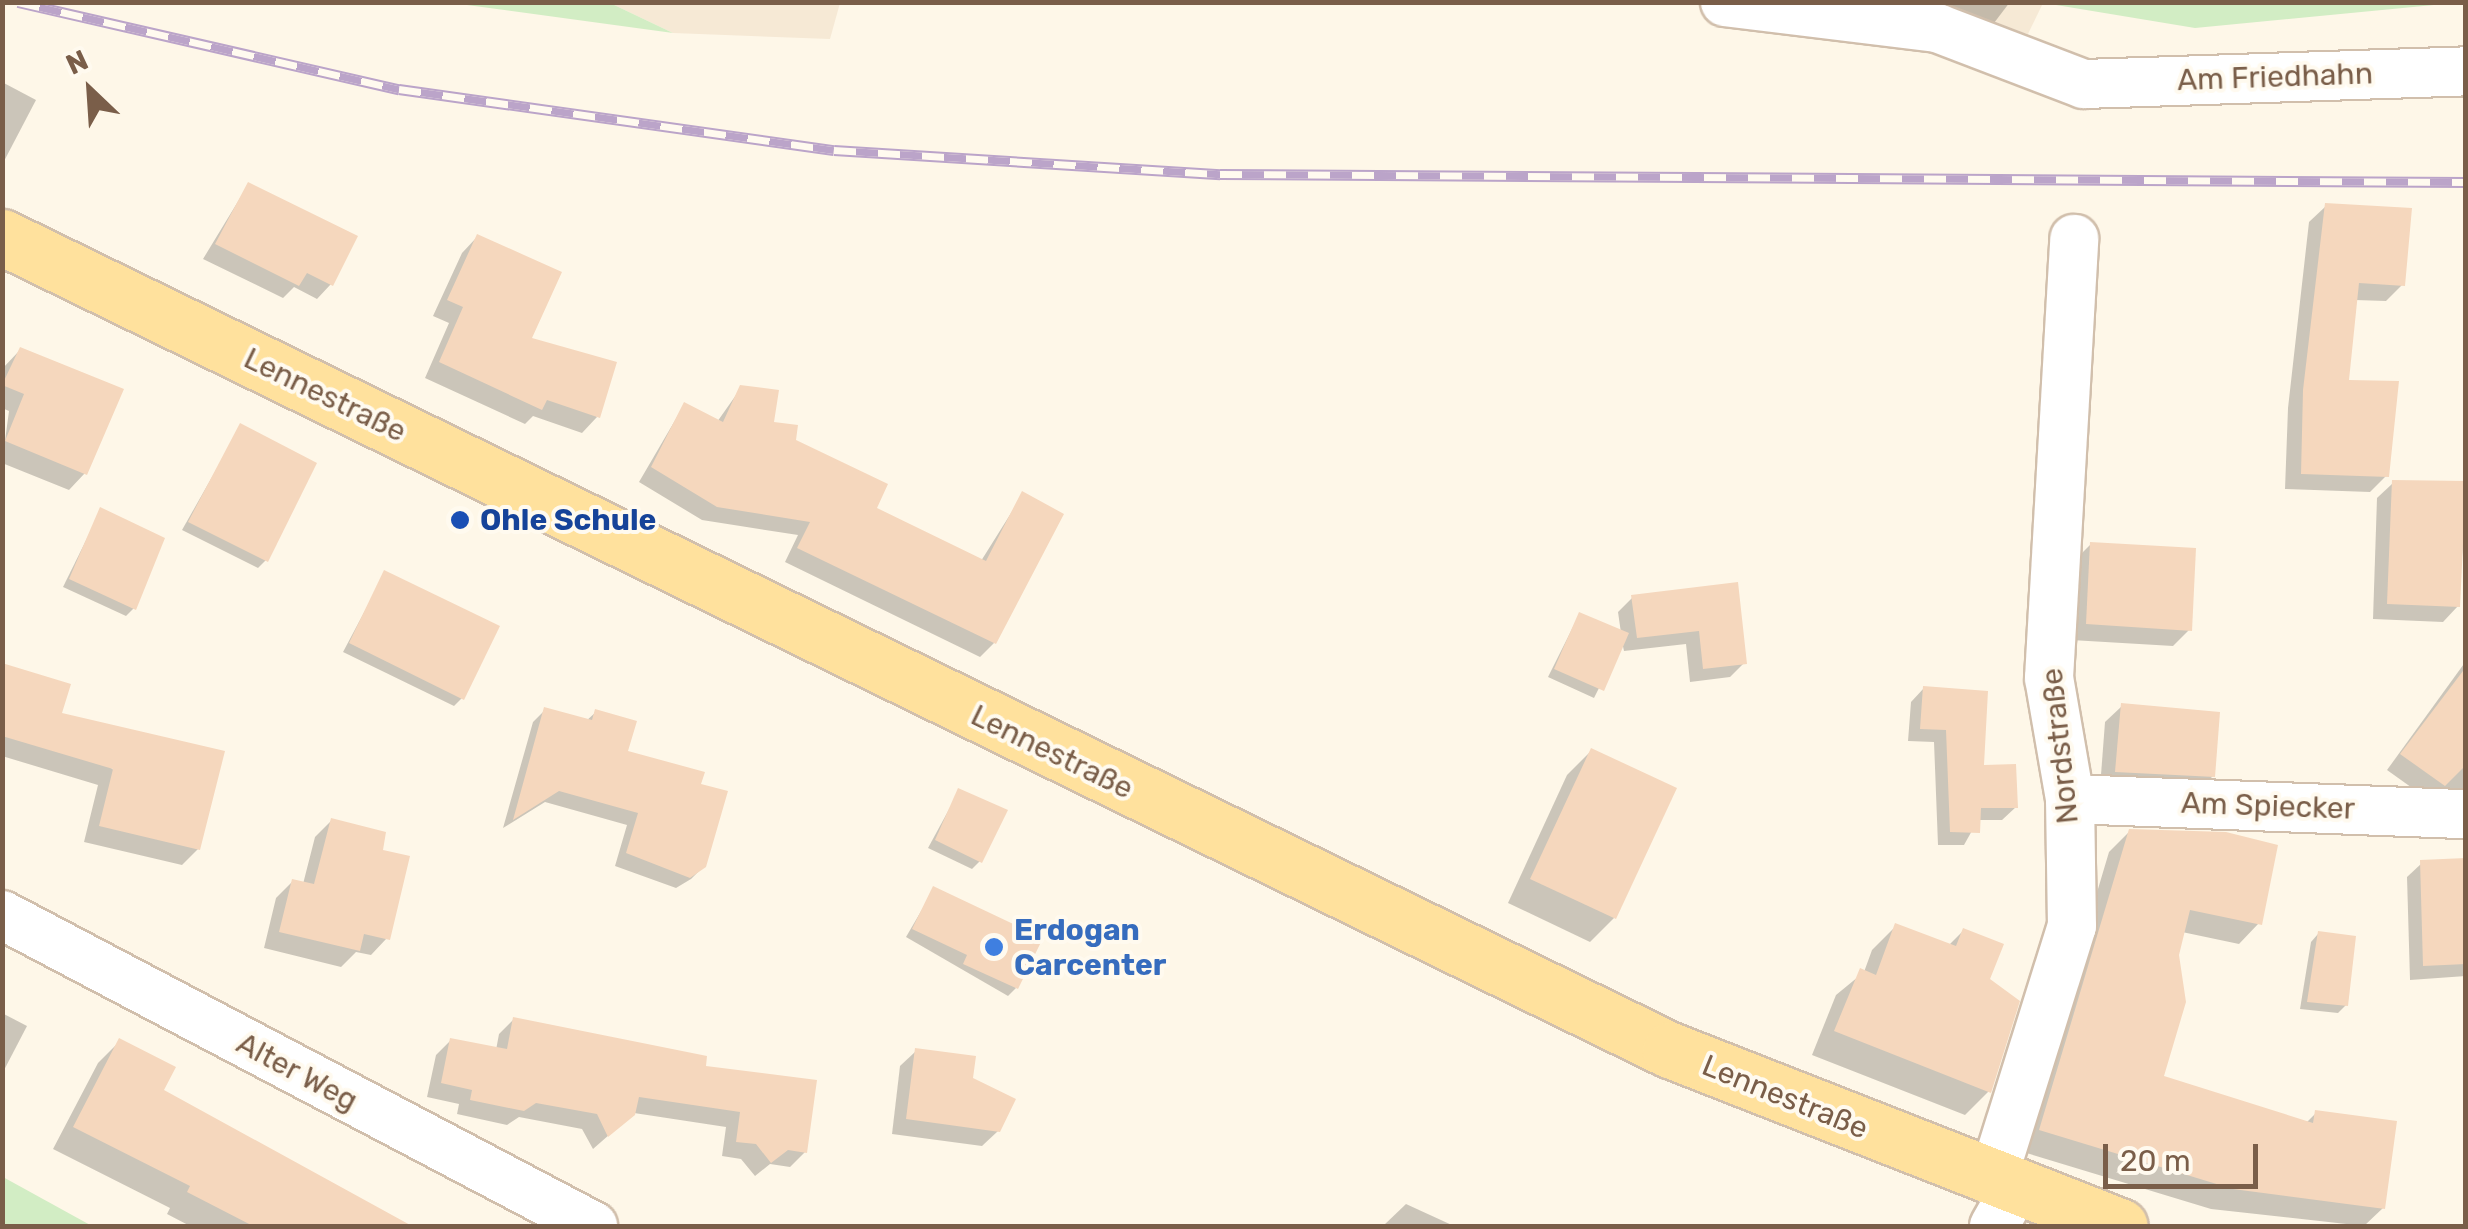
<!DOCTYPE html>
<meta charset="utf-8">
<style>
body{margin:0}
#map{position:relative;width:2468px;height:1229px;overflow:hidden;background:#fef7e8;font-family:Rubik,sans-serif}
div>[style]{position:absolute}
.residential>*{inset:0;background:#f6e9d5}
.green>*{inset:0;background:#d2edc4}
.shadow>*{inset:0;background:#0003}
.building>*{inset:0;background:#f5d7bd}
.roads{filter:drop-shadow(2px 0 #d1bfac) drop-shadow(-2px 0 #d1bfac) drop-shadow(0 2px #d1bfac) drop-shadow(0 -2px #d1bfac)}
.minor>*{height:48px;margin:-24px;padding:0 24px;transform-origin:24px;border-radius:24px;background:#fff}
.primary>*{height:55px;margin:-27.5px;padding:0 27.5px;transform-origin:27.5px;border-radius:27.5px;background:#ffe19d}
.rail>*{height:11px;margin-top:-5.5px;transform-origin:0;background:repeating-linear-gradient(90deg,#fffaef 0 22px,#bba4c9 0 44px);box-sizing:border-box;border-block:2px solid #bba4c9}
.dots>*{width:28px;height:28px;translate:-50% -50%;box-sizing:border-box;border:5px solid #fffaef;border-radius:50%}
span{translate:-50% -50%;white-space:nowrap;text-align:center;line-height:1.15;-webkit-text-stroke:8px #fffaef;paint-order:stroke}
.street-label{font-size:30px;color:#7a5e49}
.transit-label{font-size:30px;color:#164399;font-weight:700}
.left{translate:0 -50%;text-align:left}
.shop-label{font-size:30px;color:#366cbe;font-weight:700}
.frame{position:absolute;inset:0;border:5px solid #7a5e49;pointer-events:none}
.north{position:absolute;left:40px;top:40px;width:100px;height:100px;-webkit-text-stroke:8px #fffaef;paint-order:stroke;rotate:335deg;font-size:28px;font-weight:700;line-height:40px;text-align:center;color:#7a5e49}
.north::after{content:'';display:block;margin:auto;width:35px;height:45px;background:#7a5e49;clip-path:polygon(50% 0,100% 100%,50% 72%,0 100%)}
.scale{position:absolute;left:2103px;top:1144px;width:155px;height:45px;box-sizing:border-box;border:5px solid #7a5e49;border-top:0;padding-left:12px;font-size:30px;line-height:35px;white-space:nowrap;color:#7a5e49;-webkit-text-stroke:8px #fffaef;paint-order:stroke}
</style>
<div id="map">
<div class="residential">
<i style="clip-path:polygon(610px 3px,840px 3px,830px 39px,673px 33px)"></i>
<i style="clip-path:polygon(1891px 3px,2043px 3px,2028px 34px)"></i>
</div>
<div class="green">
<i style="clip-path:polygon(2465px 2px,2195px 28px,2044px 3px,2044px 2px)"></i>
<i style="clip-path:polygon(452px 3px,610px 3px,673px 33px)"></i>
<i style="clip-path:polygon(3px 1177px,92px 1226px,3px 1226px)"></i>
</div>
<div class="shadow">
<i style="clip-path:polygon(1875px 2px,2010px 2px,1994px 23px)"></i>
<i style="clip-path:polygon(2px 82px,36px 100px,2px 165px)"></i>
<i style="clip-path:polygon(248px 185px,331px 284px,317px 299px,294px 287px,283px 298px,203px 259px)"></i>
<i style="clip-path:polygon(2326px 206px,2402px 285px,2386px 301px,2355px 300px,2346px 382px,2387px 475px,2370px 492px,2285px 489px,2288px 408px,2309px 222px)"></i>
<i style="clip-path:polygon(477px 237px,528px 340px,597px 417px,582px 433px,533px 416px,525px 424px,425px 378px,449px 323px,433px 316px,462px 253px)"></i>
<i style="clip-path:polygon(20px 350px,85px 473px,69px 490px,2px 463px,9px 411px,2px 408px,2px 369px)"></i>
<i style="clip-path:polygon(741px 388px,771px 425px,874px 509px,981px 561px,1023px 494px,994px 643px,980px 657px,785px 562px,798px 535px,702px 520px,639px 482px,684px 405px,717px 422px)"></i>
<i style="clip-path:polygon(241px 426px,266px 560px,258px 568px,182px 530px)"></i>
<i style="clip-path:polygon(2393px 483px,2466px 506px,2458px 606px,2443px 622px,2373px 619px,2377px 498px)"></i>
<i style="clip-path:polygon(101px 510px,134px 608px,126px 616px,63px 587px)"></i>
<i style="clip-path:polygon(2091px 544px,2189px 630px,2173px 646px,2071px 640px,2074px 561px)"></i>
<i style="clip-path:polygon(385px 573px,462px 698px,454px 706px,343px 652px)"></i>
<i style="clip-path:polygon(1736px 585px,1744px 663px,1730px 677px,1690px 682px,1686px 644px,1624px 651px,1622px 642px,1594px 698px,1548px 677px,1579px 615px,1621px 633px,1618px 612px,1633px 597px)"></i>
<i style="clip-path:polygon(2466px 661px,2466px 806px,2429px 800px,2387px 770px)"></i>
<i style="clip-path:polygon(2px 666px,198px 849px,182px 865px,84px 842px,98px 785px,2px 756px)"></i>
<i style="clip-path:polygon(1924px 688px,2016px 807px,2002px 820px,1978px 820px,1964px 845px,1938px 845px,1934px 742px,1908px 741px,1911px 702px)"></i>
<i style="clip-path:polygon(2122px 706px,2213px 776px,2196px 792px,2100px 788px,2105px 722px)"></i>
<i style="clip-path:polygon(545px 710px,586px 721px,596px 712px,625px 753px,698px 786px,704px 866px,691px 879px,676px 888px,615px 866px,627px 825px,545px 802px,503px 828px,533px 722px)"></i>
<i style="clip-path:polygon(1591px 751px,1614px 918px,1590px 942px,1508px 903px,1567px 775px)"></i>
<i style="clip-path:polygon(959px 791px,980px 861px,972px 869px,928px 848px)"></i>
<i style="clip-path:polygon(331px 821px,380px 852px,387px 938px,371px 955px,356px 952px,341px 967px,264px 948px,276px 898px,293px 881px,303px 884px,315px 837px)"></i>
<i style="clip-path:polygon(2130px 831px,2259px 923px,2239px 944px,2182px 932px,2161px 1078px,2306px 1123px,2316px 1113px,2383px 1208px,2364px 1226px,2211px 1209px,2020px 1151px,2109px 852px)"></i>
<i style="clip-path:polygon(2466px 861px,2466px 976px,2410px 980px,2407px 877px,2422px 863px)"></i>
<i style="clip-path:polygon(934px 889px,1016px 988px,1008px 996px,906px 937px)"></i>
<i style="clip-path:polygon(1896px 926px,1948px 946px,1964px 930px,1987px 980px,1989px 1091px,1965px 1115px,1812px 1055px,1836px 995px,1864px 972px,1872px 950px)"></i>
<i style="clip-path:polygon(2318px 934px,2346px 1005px,2338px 1013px,2300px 1009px,2311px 942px)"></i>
<i style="clip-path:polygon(2px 1013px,27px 1026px,2px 1074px)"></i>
<i style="clip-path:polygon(514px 1019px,703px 1068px,805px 1152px,790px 1167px,770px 1164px,755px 1176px,741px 1159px,722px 1156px,726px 1127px,634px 1113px,593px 1149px,582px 1129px,519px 1117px,507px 1125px,457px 1114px,459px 1104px,427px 1097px,436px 1055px,451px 1040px,496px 1050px,499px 1034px)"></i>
<i style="clip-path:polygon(120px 1041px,160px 1091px,310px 1171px,388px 1226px,190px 1226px,167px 1214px,170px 1208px,53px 1149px,98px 1063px)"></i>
<i style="clip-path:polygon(916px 1051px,970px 1079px,998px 1131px,982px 1146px,892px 1134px,900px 1066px)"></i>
<i style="clip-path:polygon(1406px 1204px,1454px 1226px,1383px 1226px)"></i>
</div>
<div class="building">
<i style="clip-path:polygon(248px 182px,358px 236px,333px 286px,307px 273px,299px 286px,215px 244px)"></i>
<i style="clip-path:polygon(2325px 203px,2412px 208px,2405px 286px,2359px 283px,2349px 380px,2399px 381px,2389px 477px,2301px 474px,2303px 390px)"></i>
<i style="clip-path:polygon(477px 234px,562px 272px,532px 338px,617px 362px,600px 418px,547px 400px,542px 410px,439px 362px,463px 307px,447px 300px)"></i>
<i style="clip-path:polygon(20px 347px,124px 389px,87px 475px,5px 441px,24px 394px,2px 385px)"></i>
<i style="clip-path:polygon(740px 385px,779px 390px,774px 422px,798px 425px,796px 440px,888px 484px,877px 508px,986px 561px,1022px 491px,1064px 514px,996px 644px,797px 548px,810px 522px,717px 507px,651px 467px,684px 402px,723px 422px)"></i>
<i style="clip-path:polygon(240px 423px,317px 463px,268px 562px,188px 522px)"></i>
<i style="clip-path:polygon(2392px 480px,2466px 481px,2460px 607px,2387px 604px)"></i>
<i style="clip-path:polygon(100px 507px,165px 538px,136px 610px,69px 579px)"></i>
<i style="clip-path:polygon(2090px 542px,2196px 548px,2192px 631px,2086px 624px)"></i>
<i style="clip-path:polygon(384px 570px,500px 626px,464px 700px,349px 643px)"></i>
<i style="clip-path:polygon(1738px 582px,1747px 664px,1703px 669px,1699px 631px,1637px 638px,1631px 595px)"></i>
<i style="clip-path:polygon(1579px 612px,1629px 633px,1604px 691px,1554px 669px)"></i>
<i style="clip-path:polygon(2px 663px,71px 684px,62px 713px,225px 751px,200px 850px,99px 826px,113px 769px,2px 736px)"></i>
<i style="clip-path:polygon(2466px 667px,2466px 765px,2445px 786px,2400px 754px)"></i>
<i style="clip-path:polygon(1923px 686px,1988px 691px,1984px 765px,2016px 764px,2018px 808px,1981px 808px,1980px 833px,1950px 832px,1946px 730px,1920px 729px)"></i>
<i style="clip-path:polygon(2121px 703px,2220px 712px,2215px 777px,2115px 772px)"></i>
<i style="clip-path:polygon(544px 707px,592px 720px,595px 709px,637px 721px,628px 751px,705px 772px,701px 784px,728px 791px,706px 867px,690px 878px,626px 853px,638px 813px,559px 791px,513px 820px)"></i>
<i style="clip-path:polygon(1591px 748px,1677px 788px,1616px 919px,1530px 879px)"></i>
<i style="clip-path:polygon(958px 788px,1008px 810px,982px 863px,935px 840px)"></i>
<i style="clip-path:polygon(331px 818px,386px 832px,383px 850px,410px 856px,390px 940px,364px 934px,360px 951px,279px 932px,292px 879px,314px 884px)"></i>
<i style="clip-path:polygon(2129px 829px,2226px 832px,2278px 845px,2262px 925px,2190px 910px,2179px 955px,2186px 1002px,2164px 1076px,2313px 1123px,2315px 1110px,2397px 1121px,2385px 1209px,2233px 1189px,2039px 1130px)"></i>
<i style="clip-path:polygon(2466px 858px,2466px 964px,2423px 966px,2420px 860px)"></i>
<i style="clip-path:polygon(933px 886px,1043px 938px,1018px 989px,963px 964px,967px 955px,912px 929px)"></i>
<i style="clip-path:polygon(1895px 923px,1956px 946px,1963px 928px,2004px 944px,1990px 979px,2020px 1001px,1991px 1093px,1834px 1031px,1860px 968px,1876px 975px)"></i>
<i style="clip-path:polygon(2318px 931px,2356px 936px,2348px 1006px,2307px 1002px)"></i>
<i style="clip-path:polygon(513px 1017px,707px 1056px,706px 1066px,817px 1080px,807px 1153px,788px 1150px,771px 1163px,756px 1144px,736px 1142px,740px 1112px,639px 1097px,635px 1115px,608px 1137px,597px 1114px,536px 1103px,524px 1111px,470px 1100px,472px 1090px,441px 1083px,450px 1038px,507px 1049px)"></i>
<i style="clip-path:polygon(119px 1038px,176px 1067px,164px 1090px,412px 1226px,253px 1226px,187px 1192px,190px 1186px,73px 1127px)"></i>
<i style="clip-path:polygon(915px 1048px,976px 1056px,973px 1078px,1016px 1099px,1000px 1132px,906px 1119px)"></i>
</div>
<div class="roads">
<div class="minor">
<i style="left:1725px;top:2px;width:214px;rotate:7deg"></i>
<i style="left:1937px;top:28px;width:157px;rotate:20.9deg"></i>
<i style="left:2084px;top:84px;width:382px;rotate:-1.9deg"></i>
<i style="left:2070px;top:799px;width:396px;rotate:2.2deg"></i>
<i style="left:2px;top:915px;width:668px;rotate:27.75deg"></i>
<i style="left:1992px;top:1181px;width:267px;rotate:-72.6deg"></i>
<i style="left:2072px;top:926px;width:127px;rotate:-90.9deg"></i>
<i style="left:2070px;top:799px;width:123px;rotate:-99.8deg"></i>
<i style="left:2049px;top:678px;width:440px;rotate:-86.7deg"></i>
<i style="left:1994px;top:1226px;width:43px;rotate:-60.4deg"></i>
</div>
<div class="primary">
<i style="left:2px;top:237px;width:1856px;rotate:25.99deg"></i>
<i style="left:1670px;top:1050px;width:483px;rotate:21.4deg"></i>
</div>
</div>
<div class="rail">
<i style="left:18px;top:2px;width:391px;rotate:12.9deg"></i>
<i style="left:399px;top:89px;width:439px;rotate:8deg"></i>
<i style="left:834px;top:150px;width:387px;rotate:3.6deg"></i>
<i style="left:1220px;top:174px;width:1246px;rotate:0.37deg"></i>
</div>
<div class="dots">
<i style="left:460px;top:520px;background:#1a4fb4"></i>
<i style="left:994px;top:947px;background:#3f7fe0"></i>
</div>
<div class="street-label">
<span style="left:2275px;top:77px;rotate:-2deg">Am Friedhahn</span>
<span style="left:325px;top:395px;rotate:26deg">Lennestraße</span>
<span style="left:2060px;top:746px;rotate:-96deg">Nordstraße</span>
<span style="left:1052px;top:752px;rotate:26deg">Lennestraße</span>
<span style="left:2268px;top:806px;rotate:2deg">Am Spiecker</span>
<span style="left:297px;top:1072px;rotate:28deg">Alter Weg</span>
<span style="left:1785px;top:1097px;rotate:22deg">Lennestraße</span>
</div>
<div class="transit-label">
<span class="left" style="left:480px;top:520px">Ohle Schule</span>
</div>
<div class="shop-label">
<span class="left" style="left:1014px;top:947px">Erdogan<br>Carcenter</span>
</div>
<div class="frame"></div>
<div class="north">N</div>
<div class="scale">20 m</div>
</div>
